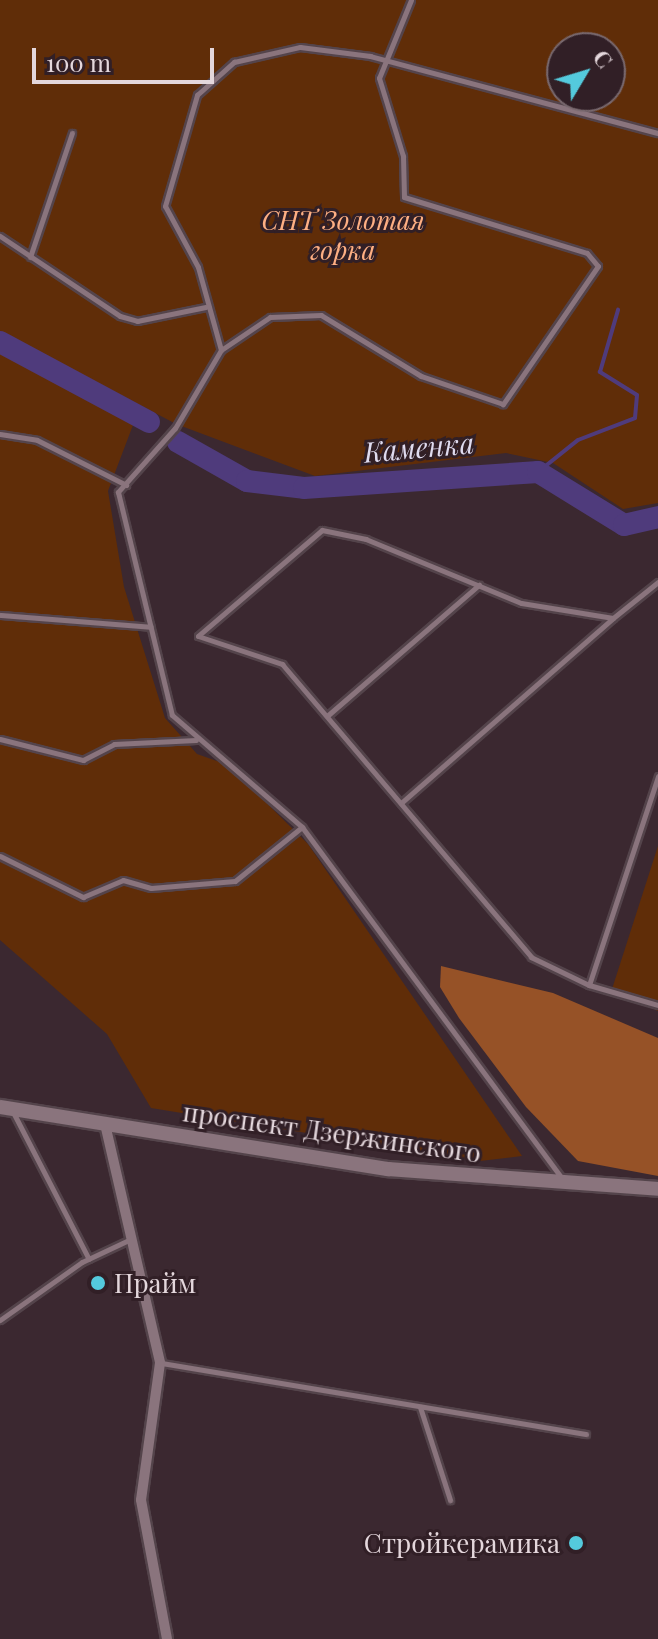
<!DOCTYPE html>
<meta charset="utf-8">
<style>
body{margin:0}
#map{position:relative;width:658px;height:1639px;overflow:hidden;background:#3b2830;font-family:"Playfair Display",serif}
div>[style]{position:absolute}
.green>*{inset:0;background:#602d08}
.forest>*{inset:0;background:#965227}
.stream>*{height:4px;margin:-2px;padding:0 2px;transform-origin:2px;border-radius:2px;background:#4f3b7c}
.river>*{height:22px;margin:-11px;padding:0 11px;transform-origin:11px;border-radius:11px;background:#4f3b7c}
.roads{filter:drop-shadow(2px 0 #54444b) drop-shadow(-2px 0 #54444b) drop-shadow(0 2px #54444b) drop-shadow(0 -2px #54444b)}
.lane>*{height:5px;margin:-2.5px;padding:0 2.5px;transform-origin:2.5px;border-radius:2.5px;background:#8a747d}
.street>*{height:10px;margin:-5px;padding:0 5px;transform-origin:5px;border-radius:5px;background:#8a747d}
.secondary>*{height:14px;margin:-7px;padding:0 7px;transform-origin:7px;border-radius:7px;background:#8a747d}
.dots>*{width:22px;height:22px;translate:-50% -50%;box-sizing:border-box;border:4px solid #311f26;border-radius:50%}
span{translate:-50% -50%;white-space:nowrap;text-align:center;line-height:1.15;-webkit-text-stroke:6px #311f26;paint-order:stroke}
.park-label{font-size:26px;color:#feaf83;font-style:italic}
.street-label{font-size:26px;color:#e4d7dc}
.poi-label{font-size:26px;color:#e4d7dc}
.left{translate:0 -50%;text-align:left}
.right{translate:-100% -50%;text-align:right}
.water-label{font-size:28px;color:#dfdbef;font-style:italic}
.north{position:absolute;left:546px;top:32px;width:80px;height:80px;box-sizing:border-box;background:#311f26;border:2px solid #79696f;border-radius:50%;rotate:52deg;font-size:22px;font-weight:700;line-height:32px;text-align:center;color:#e4d7dc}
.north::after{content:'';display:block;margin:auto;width:28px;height:36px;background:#54cadd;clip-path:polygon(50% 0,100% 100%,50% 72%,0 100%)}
.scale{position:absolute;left:32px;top:48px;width:182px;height:36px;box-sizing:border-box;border:4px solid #e4d7dc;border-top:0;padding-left:10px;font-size:24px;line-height:28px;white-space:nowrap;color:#e4d7dc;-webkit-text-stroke:6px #311f26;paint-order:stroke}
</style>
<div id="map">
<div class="green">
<i style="clip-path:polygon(evenodd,0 0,658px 0,658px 503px,623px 509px,553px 463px,506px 453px,315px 476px,176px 424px,0 331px,0 0,562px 48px,610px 48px,610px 96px,562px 96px,562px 48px)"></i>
<i style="clip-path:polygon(0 350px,133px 425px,108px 491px,124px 587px,165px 718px,197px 754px,228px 765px,308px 844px,522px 1156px,480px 1161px,151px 1108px,107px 1034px,0 940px)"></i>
<i style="clip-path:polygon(658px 846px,658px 1011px,612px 989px)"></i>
</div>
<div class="forest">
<i style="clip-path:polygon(441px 966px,553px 993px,658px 1038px,658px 1176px,578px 1161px,526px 1107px,459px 1018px,440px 987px)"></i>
</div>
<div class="stream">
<i style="left:538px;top:472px;width:51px;rotate:-38.7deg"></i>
<i style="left:578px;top:440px;width:61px;rotate:-21.1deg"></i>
<i style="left:635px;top:418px;width:23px;rotate:-85deg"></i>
<i style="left:637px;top:395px;width:44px;rotate:-148.1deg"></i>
<i style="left:600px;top:372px;width:65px;rotate:-73.8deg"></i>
</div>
<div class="river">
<i style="left:0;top:342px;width:169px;rotate:28.2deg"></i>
<i style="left:178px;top:442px;width:79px;rotate:29.5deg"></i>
<i style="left:247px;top:481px;width:57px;rotate:7deg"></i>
<i style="left:304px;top:488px;width:235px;rotate:-3.9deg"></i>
<i style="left:538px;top:472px;width:101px;rotate:31.6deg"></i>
<i style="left:624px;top:525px;width:35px;rotate:-13deg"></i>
</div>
<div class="roads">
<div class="lane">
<i style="left:411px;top:0;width:84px;rotate:112.3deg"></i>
<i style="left:379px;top:78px;width:82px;rotate:72.9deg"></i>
<i style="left:403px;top:156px;width:41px;rotate:88.6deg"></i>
<i style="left:404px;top:197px;width:191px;rotate:17deg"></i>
<i style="left:587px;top:253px;width:17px;rotate:50deg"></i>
<i style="left:598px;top:266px;width:168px;rotate:124.5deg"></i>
<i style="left:503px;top:404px;width:87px;rotate:-161.1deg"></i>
<i style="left:421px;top:376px;width:117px;rotate:-148.6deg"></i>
<i style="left:321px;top:315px;width:51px;rotate:177.8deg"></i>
<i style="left:270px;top:317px;width:59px;rotate:146deg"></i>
<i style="left:221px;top:350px;width:91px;rotate:120.5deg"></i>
<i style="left:175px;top:428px;width:86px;rotate:131.7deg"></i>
<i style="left:118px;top:492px;width:229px;rotate:76.4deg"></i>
<i style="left:172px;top:715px;width:172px;rotate:40.7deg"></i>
<i style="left:302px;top:827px;width:435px;rotate:53.5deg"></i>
<i style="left:0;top:236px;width:144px;rotate:33.7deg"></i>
<i style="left:120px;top:316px;width:18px;rotate:16deg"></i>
<i style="left:137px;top:321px;width:70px;rotate:-11.5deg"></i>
<i style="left:30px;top:257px;width:131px;rotate:-71.3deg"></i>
<i style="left:221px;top:350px;width:86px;rotate:-105.5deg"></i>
<i style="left:198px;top:267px;width:69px;rotate:-118.4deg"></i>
<i style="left:165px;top:206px;width:116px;rotate:-73.9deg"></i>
<i style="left:197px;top:95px;width:50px;rotate:-41.7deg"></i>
<i style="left:234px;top:62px;width:68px;rotate:-12.8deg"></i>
<i style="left:300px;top:47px;width:71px;rotate:7.3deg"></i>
<i style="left:370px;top:56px;width:298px;rotate:15deg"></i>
<i style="left:0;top:434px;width:37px;rotate:9deg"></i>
<i style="left:37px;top:440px;width:100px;rotate:26.8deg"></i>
<i style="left:658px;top:582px;width:58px;rotate:141.3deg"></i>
<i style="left:613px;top:618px;width:93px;rotate:-170.7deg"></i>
<i style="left:521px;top:603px;width:168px;rotate:-157.6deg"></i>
<i style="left:366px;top:539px;width:45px;rotate:-168.4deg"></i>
<i style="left:322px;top:530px;width:163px;rotate:139.5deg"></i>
<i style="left:198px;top:636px;width:89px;rotate:18.4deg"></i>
<i style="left:282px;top:664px;width:385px;rotate:49.6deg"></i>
<i style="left:531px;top:957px;width:64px;rotate:25.8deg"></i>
<i style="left:589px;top:985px;width:220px;rotate:-71.7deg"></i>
<i style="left:0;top:615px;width:151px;rotate:4.5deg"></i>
<i style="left:327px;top:716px;width:201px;rotate:-40.8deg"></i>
<i style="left:0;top:739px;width:86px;rotate:14.2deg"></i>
<i style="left:83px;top:760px;width:35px;rotate:-27deg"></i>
<i style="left:114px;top:744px;width:82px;rotate:-2.8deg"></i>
<i style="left:401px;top:803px;width:280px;rotate:-41.1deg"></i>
<i style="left:0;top:856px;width:93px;rotate:26.3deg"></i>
<i style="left:83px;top:897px;width:43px;rotate:-23deg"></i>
<i style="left:123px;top:880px;width:29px;rotate:16deg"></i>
<i style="left:151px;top:888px;width:84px;rotate:-4.8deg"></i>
<i style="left:235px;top:881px;width:86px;rotate:-38.9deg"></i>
<i style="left:589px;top:985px;width:72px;rotate:16.2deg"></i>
<i style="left:14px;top:1114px;width:163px;rotate:62.7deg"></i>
<i style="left:0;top:1320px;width:100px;rotate:-35.3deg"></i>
<i style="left:82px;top:1262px;width:54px;rotate:-25.1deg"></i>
<i style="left:161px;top:1363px;width:431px;rotate:9.5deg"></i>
<i style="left:420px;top:1407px;width:98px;rotate:72.1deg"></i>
</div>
<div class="street">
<i style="left:105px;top:1124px;width:245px;rotate:77deg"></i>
<i style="left:160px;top:1363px;width:138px;rotate:97.9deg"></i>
<i style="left:141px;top:1500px;width:141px;rotate:79.4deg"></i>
</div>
<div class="secondary">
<i style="left:0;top:1107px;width:393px;rotate:9.1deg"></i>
<i style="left:388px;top:1169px;width:271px;rotate:4.2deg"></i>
</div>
</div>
<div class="dots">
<i style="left:98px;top:1283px;background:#54cadd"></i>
<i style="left:576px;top:1543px;background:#54cadd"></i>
</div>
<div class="park-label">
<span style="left:343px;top:235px">СНТ Золотая<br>горка</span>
</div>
<div class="street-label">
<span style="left:332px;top:1132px;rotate:8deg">проспект Дзержинского</span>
</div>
<div class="poi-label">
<span class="left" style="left:114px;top:1283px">Прайм</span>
<span class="right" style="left:560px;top:1543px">Стройкерамика</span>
</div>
<div class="water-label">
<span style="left:419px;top:447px;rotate:-5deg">Каменка</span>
</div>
<div class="north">С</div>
<div class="scale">100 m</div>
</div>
